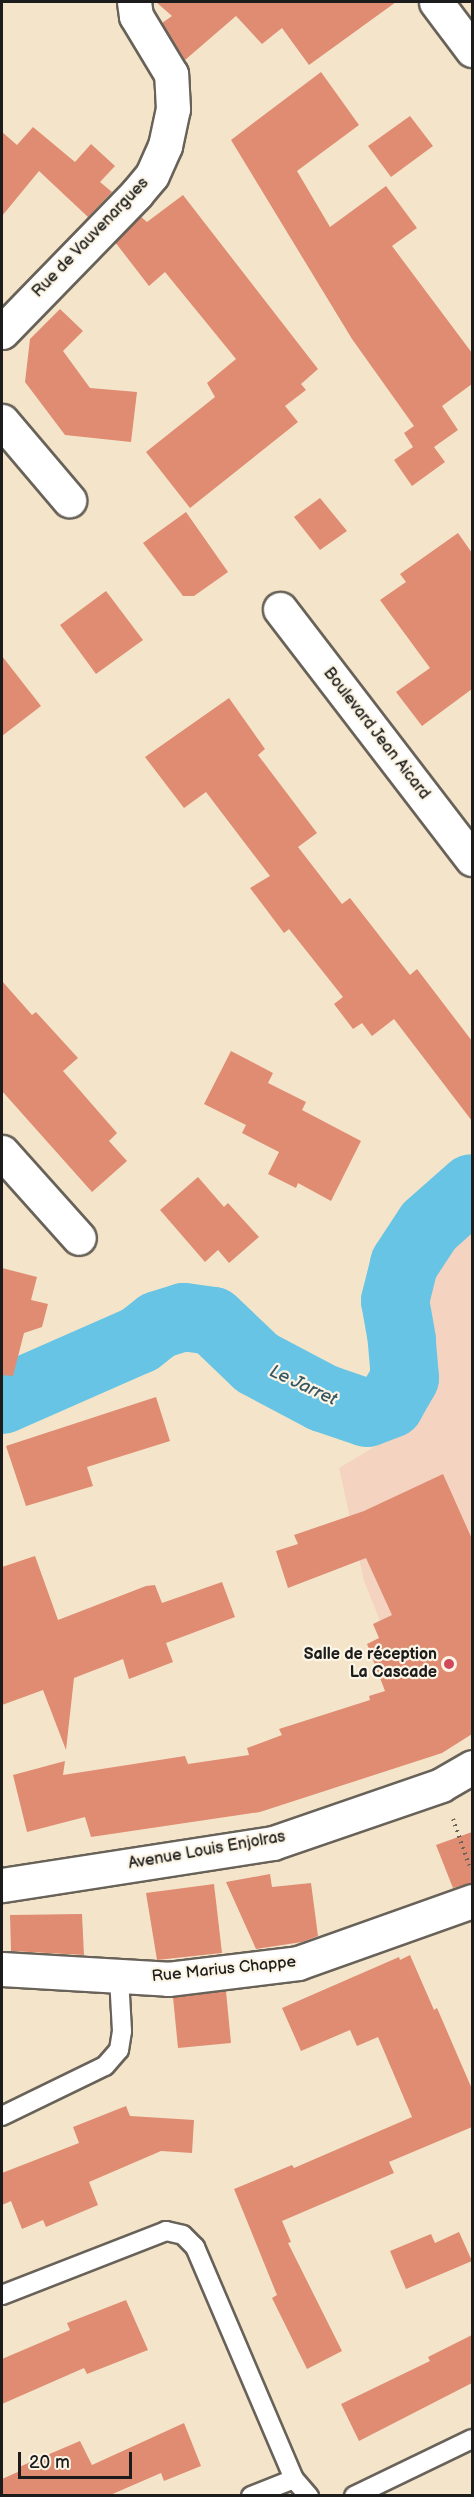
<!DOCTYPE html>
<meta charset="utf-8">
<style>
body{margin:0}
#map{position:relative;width:474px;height:2497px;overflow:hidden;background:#f4e5ca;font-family:"Balsamiq Sans",sans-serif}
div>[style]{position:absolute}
.built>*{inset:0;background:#f4d3c0}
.river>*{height:68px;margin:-34px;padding:0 34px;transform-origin:34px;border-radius:34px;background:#67c4e5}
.building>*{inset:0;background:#df8c72}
.path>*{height:4px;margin-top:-2px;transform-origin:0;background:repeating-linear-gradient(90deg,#686259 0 1.5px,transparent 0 6px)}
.roads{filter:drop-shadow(2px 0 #686259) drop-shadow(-2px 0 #686259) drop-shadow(0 2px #686259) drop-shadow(0 -2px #686259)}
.lane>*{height:18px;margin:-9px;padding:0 9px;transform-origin:9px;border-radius:9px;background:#fff}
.street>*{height:33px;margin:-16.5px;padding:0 16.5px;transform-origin:16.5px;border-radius:16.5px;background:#fff}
.secondary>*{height:33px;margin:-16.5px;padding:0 16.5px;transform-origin:16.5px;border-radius:16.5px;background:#fff}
.dots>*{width:16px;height:16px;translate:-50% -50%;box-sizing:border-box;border:3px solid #fcf5e5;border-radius:50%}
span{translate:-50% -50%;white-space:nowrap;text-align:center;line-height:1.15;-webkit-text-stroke:4.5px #fcf5e5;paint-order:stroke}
.street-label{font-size:16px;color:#1c1c1c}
.poi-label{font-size:16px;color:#1c1c1c;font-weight:700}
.right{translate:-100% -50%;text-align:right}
.water-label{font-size:18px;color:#365762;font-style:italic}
.frame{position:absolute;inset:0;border:3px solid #1c1c1c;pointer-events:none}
.scale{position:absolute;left:18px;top:2452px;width:114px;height:27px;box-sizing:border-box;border:3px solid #1c1c1c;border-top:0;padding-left:8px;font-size:18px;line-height:21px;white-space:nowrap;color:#1c1c1c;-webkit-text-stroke:4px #fcf5e5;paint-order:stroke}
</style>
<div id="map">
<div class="built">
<i style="clip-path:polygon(470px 1222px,472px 1226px,472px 1734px,445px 1751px,434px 1724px,405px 1683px,364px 1581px,339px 1468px,396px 1434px,431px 1383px,425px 1265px)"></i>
</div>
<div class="river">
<i style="left:2px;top:1400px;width:150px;rotate:-23.7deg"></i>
<i style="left:139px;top:1340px;width:24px;rotate:-38deg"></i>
<i style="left:158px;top:1325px;width:27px;rotate:-17deg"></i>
<i style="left:184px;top:1317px;width:29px;rotate:8deg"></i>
<i style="left:213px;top:1321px;width:61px;rotate:43.7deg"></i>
<i style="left:257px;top:1363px;width:75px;rotate:27.9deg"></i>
<i style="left:323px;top:1398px;width:46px;rotate:18.8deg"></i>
<i style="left:367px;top:1413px;width:25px;rotate:-21deg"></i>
<i style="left:390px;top:1404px;width:30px;rotate:-60deg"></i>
<i style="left:405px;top:1378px;width:38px;rotate:-95deg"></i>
<i style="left:402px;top:1340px;width:40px;rotate:-100deg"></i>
<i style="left:395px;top:1301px;width:38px;rotate:-76deg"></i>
<i style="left:404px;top:1264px;width:45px;rotate:-56.7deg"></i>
<i style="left:429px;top:1226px;width:57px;rotate:-41.5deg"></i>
</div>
<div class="building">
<i style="clip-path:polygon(156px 2px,396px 2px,309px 65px,282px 28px,262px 44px,236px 16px,185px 60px,162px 23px,172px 16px)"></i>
<i style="clip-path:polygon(321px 72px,359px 125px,297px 171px,330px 227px,386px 186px,417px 228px,392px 246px,472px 353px,472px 384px,442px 406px,458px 430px,434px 447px,445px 462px,412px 486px,394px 460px,413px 447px,404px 433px,414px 426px,352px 339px,231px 140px)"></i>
<i style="clip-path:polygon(410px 116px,433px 146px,391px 177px,368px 146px)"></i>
<i style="clip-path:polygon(33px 127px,75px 162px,91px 144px,115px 166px,100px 182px,112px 192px,88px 217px,39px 171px,2px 216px,2px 132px,17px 145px)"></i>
<i style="clip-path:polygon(183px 195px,318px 369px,301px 384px,306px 390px,285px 406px,298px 422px,190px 508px,146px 452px,215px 397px,207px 383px,236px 359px,165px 272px,149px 286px,115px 242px,140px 216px,147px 222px)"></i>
<i style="clip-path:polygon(60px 309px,83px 331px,63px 351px,90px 388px,137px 392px,131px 442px,65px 435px,25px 382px,30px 339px)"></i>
<i style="clip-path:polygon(320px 498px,347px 531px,320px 550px,294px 517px)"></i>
<i style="clip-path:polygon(186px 512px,228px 572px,194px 596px,183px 596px,143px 543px)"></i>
<i style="clip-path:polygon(458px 533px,472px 553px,472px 689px,422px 726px,396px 692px,430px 668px,380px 600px,406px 582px,400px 574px)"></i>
<i style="clip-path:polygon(106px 591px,143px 640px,96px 674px,60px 625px)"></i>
<i style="clip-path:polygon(2px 656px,41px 706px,2px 736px)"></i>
<i style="clip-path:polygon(229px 698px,265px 749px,258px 755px,317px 833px,298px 847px,342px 904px,350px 898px,410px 975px,417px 969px,472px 1041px,472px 1121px,394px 1019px,372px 1036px,362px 1023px,353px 1029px,334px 1004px,343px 997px,289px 929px,284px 933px,250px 888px,270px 876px,206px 792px,184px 808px,145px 757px)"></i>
<i style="clip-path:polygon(2px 981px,32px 1015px,36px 1012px,78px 1058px,63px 1071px,117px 1133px,109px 1141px,127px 1161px,92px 1192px,2px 1091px)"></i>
<i style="clip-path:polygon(231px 1051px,273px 1073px,268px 1083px,306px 1102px,302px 1110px,361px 1141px,331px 1201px,298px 1183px,296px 1188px,268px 1174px,279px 1152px,242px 1133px,246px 1125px,204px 1104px)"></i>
<i style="clip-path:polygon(198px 1177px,224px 1207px,228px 1203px,259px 1237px,229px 1263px,218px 1250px,205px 1262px,160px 1210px)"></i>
<i style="clip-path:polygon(2px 1268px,37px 1277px,31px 1300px,48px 1304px,42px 1327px,24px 1333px,13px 1376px,2px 1375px)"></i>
<i style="clip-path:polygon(156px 1397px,170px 1441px,87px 1467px,93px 1486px,26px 1506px,6px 1446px)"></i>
<i style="clip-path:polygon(443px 1474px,472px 1539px,472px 1734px,442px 1753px,260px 1812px,91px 1837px,85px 1817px,27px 1832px,13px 1775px,65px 1761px,63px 1775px,185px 1756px,188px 1764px,249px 1755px,247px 1748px,282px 1735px,279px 1729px,370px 1700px,369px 1696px,385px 1691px,367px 1644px,379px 1638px,373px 1624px,392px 1615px,366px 1558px,288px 1588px,276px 1551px,298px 1544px,294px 1535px,364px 1511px)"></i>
<i style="clip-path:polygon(35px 1556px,58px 1620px,146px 1586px,155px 1585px,162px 1603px,222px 1582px,235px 1617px,166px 1643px,173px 1662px,129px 1679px,123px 1659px,74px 1678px,66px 1750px,43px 1690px,2px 1705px,2px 1567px)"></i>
<i style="clip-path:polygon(472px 1832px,472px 1883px,453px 1888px,436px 1845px)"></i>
<i style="clip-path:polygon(270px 1874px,272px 1887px,311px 1883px,318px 1936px,302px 1942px,256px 1949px,226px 1882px)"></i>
<i style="clip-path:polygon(214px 1884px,222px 1953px,157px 1960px,146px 1893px)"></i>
<i style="clip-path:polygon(82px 1914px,84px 1955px,11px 1951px,10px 1915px)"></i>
<i style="clip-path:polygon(410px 1955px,434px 2010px,437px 2008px,472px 2089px,472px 2127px,389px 2162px,394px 2173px,282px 2221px,291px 2242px,288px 2243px,342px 2351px,307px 2369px,272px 2298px,277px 2295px,234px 2189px,292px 2165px,294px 2168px,412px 2117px,378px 2037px,357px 2046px,350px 2030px,301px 2051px,282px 2008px,399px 1957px,400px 1960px)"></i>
<i style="clip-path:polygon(226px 1991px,231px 2043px,178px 2048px,173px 1997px)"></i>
<i style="clip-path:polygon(126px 2106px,130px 2116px,194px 2120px,192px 2153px,161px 2151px,89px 2182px,98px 2205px,46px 2227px,43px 2220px,22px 2229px,11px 2201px,2px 2205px,2px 2173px,79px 2143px,73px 2127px)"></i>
<i style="clip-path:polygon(459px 2232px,472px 2261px,406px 2289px,390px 2251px,431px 2234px,435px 2243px)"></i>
<i style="clip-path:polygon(126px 2300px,148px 2350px,87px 2374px,84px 2368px,2px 2404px,2px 2359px,70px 2330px,67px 2323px)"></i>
<i style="clip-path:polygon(472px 2335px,472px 2383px,359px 2441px,341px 2404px,430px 2361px,428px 2357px)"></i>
<i style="clip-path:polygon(184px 2423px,201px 2466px,164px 2481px,161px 2473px,108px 2496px,2px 2496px,2px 2479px,20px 2471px,19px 2467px,80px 2441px,92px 2465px)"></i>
</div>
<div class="path">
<i style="left:453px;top:1819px;width:49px;rotate:70.8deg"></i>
</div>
<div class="roads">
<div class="lane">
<i style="left:2px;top:2116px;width:114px;rotate:-25.9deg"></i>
<i style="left:105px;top:2066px;width:21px;rotate:-49deg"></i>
<i style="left:119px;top:2050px;width:19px;rotate:-81deg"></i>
<i style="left:122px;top:2031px;width:53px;rotate:-93.2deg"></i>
<i style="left:2px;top:2295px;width:176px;rotate:-21.3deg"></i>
<i style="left:166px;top:2231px;width:17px;rotate:13deg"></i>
<i style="left:183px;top:2235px;width:17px;rotate:45deg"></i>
<i style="left:195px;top:2247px;width:252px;rotate:66.9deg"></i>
<i style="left:294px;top:2479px;width:23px;rotate:49deg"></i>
<i style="left:251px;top:2496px;width:46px;rotate:-21.6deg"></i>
<i style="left:354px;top:2496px;width:131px;rotate:-25.8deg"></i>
</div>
<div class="street">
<i style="left:436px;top:2px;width:60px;rotate:53.1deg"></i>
<i style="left:2px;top:332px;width:194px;rotate:-45.8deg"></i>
<i style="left:137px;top:193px;width:23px;rotate:-50deg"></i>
<i style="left:152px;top:175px;width:32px;rotate:-66deg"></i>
<i style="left:165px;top:146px;width:38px;rotate:-78deg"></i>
<i style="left:173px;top:109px;width:35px;rotate:-93deg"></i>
<i style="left:171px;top:74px;width:68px;rotate:-121.1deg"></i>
<i style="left:136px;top:16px;width:14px;rotate:-98deg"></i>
<i style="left:2px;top:421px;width:104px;rotate:49.7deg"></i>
<i style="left:280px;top:609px;width:315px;rotate:52.5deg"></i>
<i style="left:2px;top:1152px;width:115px;rotate:48.2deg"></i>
<i style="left:2px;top:1969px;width:166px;rotate:3.4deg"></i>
<i style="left:168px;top:1979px;width:131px;rotate:-7deg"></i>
<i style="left:298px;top:1963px;width:185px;rotate:-19.6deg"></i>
</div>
<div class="secondary">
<i style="left:2px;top:1885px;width:274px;rotate:-8.8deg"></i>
<i style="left:273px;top:1843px;width:178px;rotate:-19deg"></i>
<i style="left:441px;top:1785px;width:36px;rotate:-30deg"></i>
</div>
</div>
<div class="dots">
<i style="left:449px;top:1664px;background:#d1495b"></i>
</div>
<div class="street-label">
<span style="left:91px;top:238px;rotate:-46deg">Rue de Vauvenargues</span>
<span style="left:376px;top:734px;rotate:52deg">Boulevard Jean Aicard</span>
<span style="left:207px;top:1851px;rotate:-10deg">Avenue Louis Enjolras</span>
<span style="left:224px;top:1970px;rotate:-6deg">Rue Marius Chappe</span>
</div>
<div class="poi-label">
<span class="right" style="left:437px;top:1664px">Salle de réception<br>La Cascade</span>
</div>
<div class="water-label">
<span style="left:303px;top:1386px;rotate:25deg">Le Jarret</span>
</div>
<div class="frame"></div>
<div class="scale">20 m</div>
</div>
